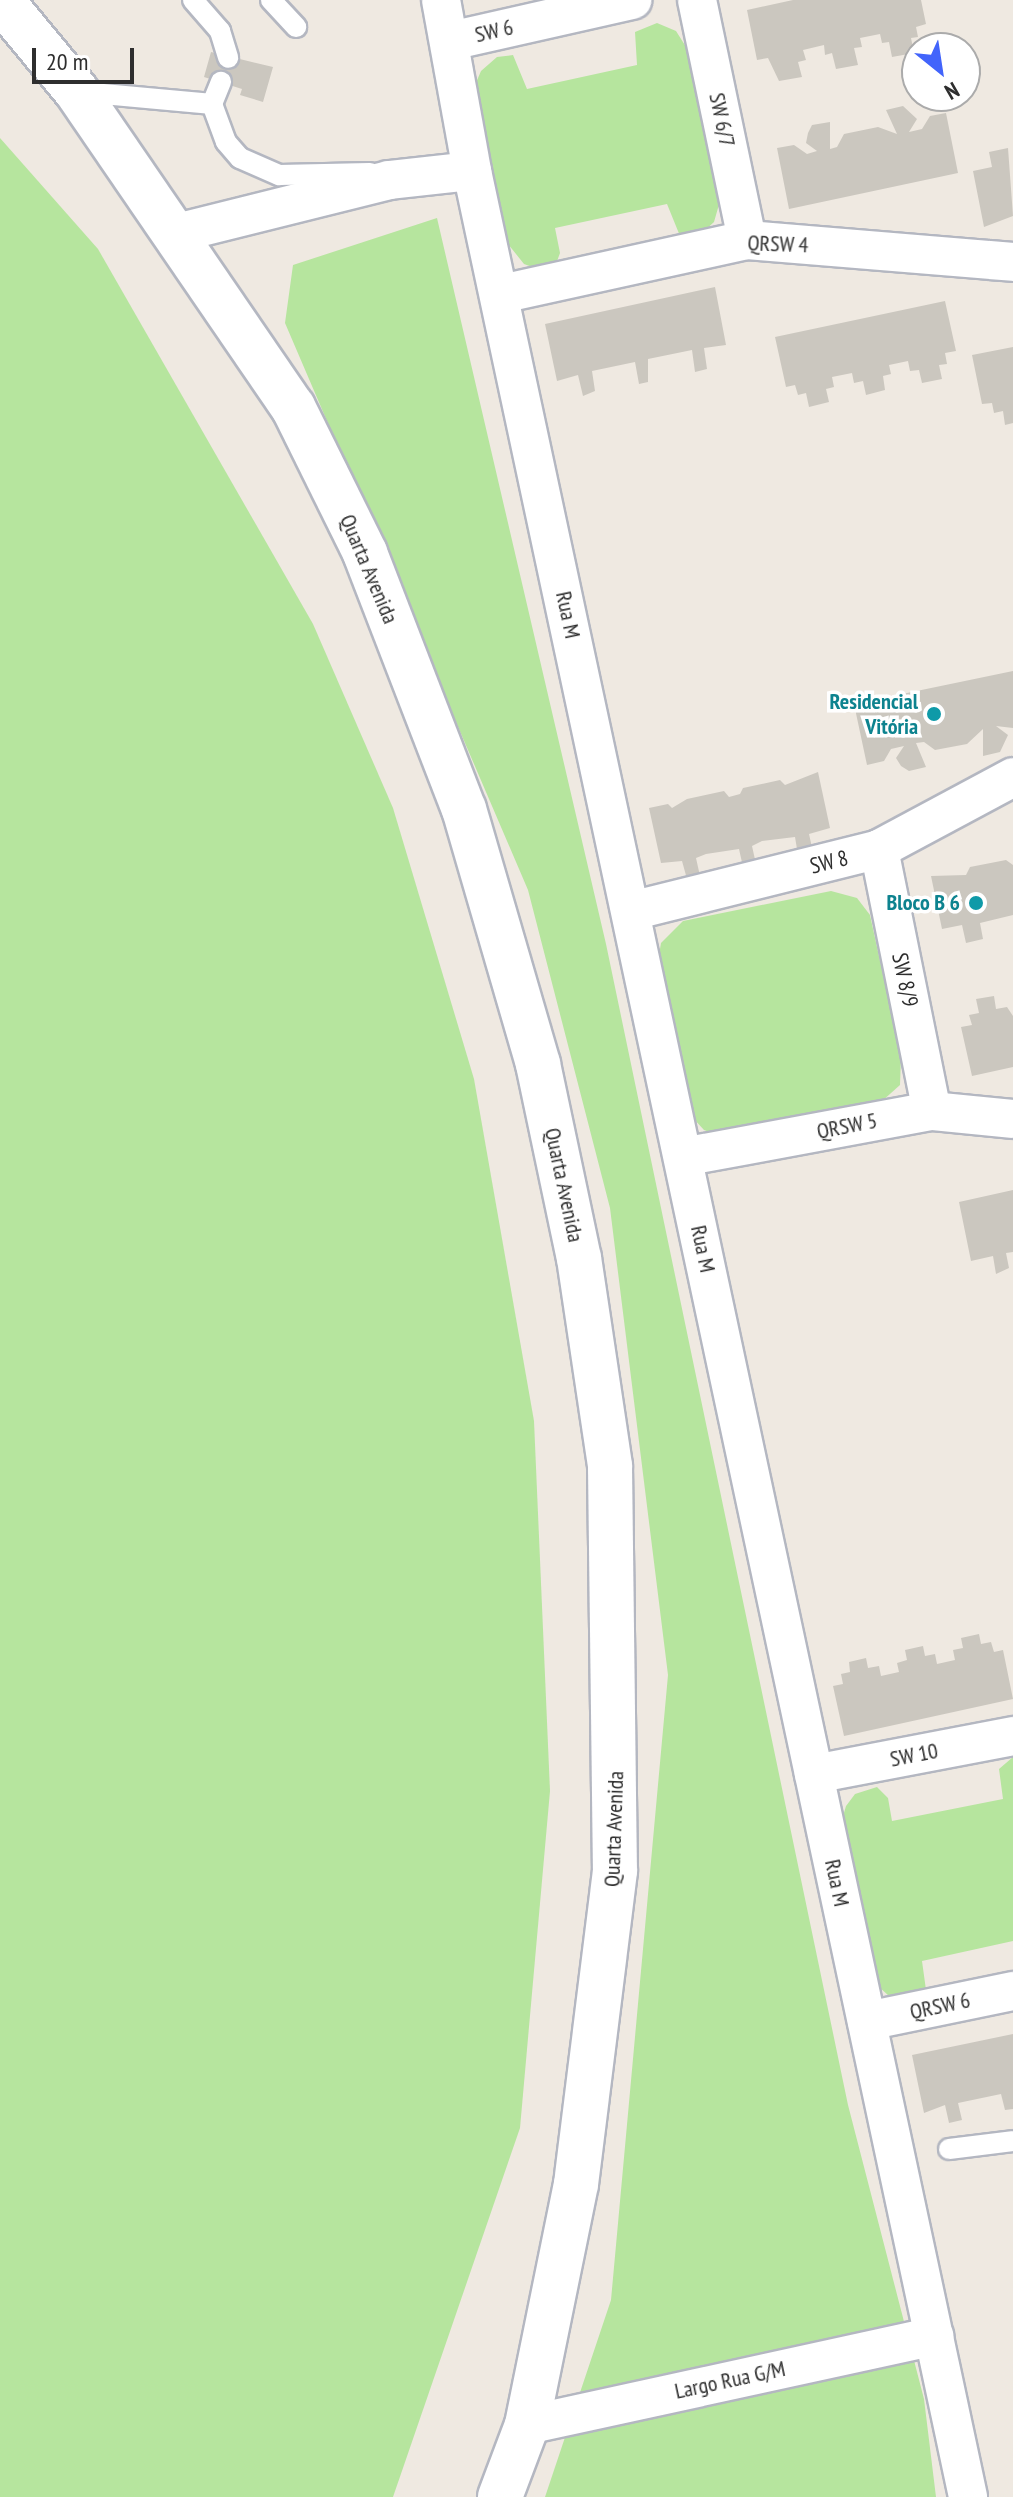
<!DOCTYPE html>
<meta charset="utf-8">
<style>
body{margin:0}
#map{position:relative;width:1013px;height:2497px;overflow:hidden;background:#efe9e1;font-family:"PT Sans Narrow",sans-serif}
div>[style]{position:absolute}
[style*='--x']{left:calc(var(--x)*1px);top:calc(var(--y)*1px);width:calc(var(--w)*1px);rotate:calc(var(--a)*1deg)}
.green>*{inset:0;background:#b6e59e}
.building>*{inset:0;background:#cbc7bf}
.roads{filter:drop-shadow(2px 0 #b4b7c1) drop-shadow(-2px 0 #b4b7c1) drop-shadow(0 2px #b4b7c1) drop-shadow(0 -2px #b4b7c1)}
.service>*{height:20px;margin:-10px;padding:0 10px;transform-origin:10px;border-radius:10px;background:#fff}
.minor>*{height:38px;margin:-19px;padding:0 19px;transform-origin:19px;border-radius:19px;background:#fff}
.secondary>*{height:44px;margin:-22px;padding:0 22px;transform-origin:22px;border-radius:22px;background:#fff}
.dots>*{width:22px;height:22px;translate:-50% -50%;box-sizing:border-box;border:4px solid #fff;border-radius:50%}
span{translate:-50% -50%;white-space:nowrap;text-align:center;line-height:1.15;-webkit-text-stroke:7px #fff;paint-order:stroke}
.street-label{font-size:22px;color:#2e2e2e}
.culture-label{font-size:22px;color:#0d838f;font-weight:700}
.right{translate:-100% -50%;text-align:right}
.north{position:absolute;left:901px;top:32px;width:80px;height:80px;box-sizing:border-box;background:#fff;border:2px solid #ababab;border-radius:50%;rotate:150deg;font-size:22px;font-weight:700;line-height:32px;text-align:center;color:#2e2e2e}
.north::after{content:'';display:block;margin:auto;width:28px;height:36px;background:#4264fb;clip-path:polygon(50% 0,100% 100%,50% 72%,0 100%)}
.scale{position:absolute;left:32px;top:48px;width:102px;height:36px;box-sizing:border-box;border:4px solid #2e2e2e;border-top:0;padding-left:10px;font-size:24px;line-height:28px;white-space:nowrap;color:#2e2e2e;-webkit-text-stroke:6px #fff;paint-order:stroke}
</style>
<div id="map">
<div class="green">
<div style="clip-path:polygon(657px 23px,676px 31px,688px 50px,720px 201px,714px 222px,703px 232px,680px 236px,667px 204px,555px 228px,560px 253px,556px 264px,535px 268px,524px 264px,508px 244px,484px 141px,475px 85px,481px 71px,497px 57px,513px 55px,527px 89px,637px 65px,635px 32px)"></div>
<div style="clip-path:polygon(0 138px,98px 249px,313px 624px,393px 808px,474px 1079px,534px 1421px,550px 1791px,520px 2128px,393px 2497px,0 2497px)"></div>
<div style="clip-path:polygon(437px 218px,606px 944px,848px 2105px,924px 2399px,936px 2497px,545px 2497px,611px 2300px,668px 1675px,610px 1208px,528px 890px,285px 323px,293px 265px)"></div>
<div style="clip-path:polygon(831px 891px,857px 898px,870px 915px,901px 1057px,900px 1085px,881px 1102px,715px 1134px,704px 1130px,693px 1118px,658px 961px,661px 943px,683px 921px)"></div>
<div style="clip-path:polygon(1013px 1757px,1013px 1941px,922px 1961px,926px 1990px,899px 2000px,889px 1996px,878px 1986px,841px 1823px,846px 1806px,855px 1794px,877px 1787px,888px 1798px,892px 1821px,1003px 1799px,999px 1769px)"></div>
</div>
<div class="building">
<div style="clip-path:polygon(793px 0,921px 0,926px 24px,916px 27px,918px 37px,911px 38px,914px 53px,892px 57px,889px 42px,882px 43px,880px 34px,860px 38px,862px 47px,854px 48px,858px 65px,836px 69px,832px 53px,825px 55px,824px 45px,803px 50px,806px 60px,798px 62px,802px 77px,779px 81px,768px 58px,757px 60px,747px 10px)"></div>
<div style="clip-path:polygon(211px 52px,273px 67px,263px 102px,240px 95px,242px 89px,204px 77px)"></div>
<div style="clip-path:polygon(903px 106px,917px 119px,909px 132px,922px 129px,930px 116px,946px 113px,958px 173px,789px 209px,777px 148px,794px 145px,807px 154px,817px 151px,806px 143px,808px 133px,812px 125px,830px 122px,830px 149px,837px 147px,844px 134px,878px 127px,897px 134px,886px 110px)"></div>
<div style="clip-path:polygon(1008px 148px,1013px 216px,984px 227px,973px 171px,992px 167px,989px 152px)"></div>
<div style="clip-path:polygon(715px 287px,726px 345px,704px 348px,707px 369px,695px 372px,692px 350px,648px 359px,648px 382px,639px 384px,635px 362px,592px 371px,595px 391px,583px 396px,578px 375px,557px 381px,545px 324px)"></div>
<div style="clip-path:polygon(945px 301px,956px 351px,945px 353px,947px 364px,939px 365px,942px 379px,922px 383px,919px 370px,910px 371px,908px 361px,889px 365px,891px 374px,883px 376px,885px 390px,866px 395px,863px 381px,854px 383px,852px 373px,832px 377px,834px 387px,826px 389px,829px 402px,809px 407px,806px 393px,798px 395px,795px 385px,786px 387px,775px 337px)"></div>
<div style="clip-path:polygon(1013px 347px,1013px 423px,1005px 425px,1003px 411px,994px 413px,992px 403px,982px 404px,972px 355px)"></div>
<div style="clip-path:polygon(1013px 671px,1013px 728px,996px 726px,1008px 735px,1000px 752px,983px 756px,983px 729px,967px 744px,935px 750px,924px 742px,916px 743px,926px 767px,909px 771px,901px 766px,896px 758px,904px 746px,891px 749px,884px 761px,867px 765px,854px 704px)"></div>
<div style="clip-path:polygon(818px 772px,830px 828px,809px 834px,813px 852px,798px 855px,795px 837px,762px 841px,752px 846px,756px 864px,743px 867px,739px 849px,706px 854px,696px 858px,700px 876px,687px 879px,682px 861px,661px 863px,649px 808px,668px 804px,672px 808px,687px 799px,724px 791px,729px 797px,740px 794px,743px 788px,780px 780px,785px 785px)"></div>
<div style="clip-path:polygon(1006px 860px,1013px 865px,1013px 915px,980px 923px,983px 939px,966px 943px,962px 925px,942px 929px,931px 876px,966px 875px,970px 867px)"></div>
<div style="clip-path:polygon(994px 996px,996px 1009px,1007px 1007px,1013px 1016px,1013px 1067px,972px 1076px,961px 1027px,972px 1025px,969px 1015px,979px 1013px,976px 999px)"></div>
<div style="clip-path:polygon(1013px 1190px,1013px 1252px,1006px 1253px,1009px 1268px,996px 1274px,993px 1256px,971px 1261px,959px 1202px)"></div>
<div style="clip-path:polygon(979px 1634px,981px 1644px,991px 1642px,994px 1652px,1003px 1650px,1013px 1699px,844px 1736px,833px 1686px,843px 1684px,841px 1674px,850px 1672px,849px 1662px,866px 1658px,868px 1668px,879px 1666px,881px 1676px,899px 1672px,897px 1663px,907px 1660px,905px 1650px,923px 1646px,925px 1656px,935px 1654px,937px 1664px,955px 1660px,953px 1650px,963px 1648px,961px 1638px)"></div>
<div style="clip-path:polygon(1013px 2034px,1013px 2109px,1005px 2110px,1001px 2094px,958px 2103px,962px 2120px,949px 2123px,945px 2105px,924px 2113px,912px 2055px)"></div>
</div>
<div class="roads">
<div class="service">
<div style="--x:193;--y:0;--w:41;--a:48.9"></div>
<div style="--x:220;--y:31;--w:28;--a:73"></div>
<div style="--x:271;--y:0;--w:37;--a:47"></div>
<div style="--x:81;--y:92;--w:132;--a:5.2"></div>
<div style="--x:212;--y:104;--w:40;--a:69.8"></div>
<div style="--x:226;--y:142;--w:21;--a:49"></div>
<div style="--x:240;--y:158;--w:43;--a:23.6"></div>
<div style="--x:279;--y:175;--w:91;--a:-1.3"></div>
<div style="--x:212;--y:104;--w:24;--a:-68"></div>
<div style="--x:949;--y:2149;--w:64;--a:-7.1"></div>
</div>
<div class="minor">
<div style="--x:441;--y:0;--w:174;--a:79.7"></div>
<div style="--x:472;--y:171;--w:2378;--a:77.96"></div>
<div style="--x:697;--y:0;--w:245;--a:78.2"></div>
<div style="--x:450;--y:41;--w:187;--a:-12.7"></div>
<div style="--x:177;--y:233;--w:219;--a:-14"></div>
<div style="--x:389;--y:180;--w:83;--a:-6.2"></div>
<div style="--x:501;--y:294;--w:252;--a:-12.4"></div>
<div style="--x:747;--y:240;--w:267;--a:4.7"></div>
<div style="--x:879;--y:849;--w:267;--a:78.6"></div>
<div style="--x:631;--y:911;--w:256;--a:-14"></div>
<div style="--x:879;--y:849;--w:152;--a:-28.2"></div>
<div style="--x:683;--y:1157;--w:253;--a:-10.5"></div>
<div style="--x:932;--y:1111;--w:81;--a:5.6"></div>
<div style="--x:814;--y:1774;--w:203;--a:-10.8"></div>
<div style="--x:867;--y:2021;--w:149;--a:-11.6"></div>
<div style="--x:527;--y:2425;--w:417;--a:-12.3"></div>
</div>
<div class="secondary">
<div style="--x:1;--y:0;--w:119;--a:50.4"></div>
<div style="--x:77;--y:92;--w:382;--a:55.6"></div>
<div style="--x:293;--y:407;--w:163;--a:63.7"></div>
<div style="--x:365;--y:553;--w:274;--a:68.9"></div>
<div style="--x:464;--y:809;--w:266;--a:73.8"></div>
<div style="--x:538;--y:1064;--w:198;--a:78.1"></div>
<div style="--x:579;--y:1258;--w:210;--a:81.5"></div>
<div style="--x:610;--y:1466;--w:405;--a:89.3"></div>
<div style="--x:615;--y:1871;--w:315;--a:97.1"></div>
<div style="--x:576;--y:2184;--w:246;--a:101.5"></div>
<div style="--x:527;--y:2425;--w:77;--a:110.6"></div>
</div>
</div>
<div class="dots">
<div style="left:934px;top:714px;background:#0f9aa8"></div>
<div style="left:976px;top:903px;background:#0f9aa8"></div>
</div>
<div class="street-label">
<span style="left:494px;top:31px;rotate:-13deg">SW 6</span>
<span style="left:722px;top:120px;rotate:78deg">SW 6/7</span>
<span style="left:778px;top:244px;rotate:2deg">QRSW 4</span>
<span style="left:369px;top:569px;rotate:67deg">Quarta Avenida</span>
<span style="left:568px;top:615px;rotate:78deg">Rua M</span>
<span style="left:829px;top:862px;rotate:-14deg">SW 8</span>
<span style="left:905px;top:980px;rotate:78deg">SW 8/9</span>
<span style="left:847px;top:1126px;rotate:-11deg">QRSW 5</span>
<span style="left:564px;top:1185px;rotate:78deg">Quarta Avenida</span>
<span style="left:703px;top:1249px;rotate:78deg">Rua M</span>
<span style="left:914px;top:1755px;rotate:-11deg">SW 10</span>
<span style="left:614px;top:1829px;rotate:-88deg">Quarta Avenida</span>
<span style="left:837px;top:1883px;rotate:78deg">Rua M</span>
<span style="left:940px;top:2006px;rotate:-12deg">QRSW 6</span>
<span style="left:730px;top:2380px;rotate:-12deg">Largo Rua G/M</span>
</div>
<div class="culture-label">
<span class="right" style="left:918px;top:714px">Residencial<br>Vitória</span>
<span class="right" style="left:960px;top:903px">Bloco B 6</span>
</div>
<div class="north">N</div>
<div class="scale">20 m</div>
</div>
